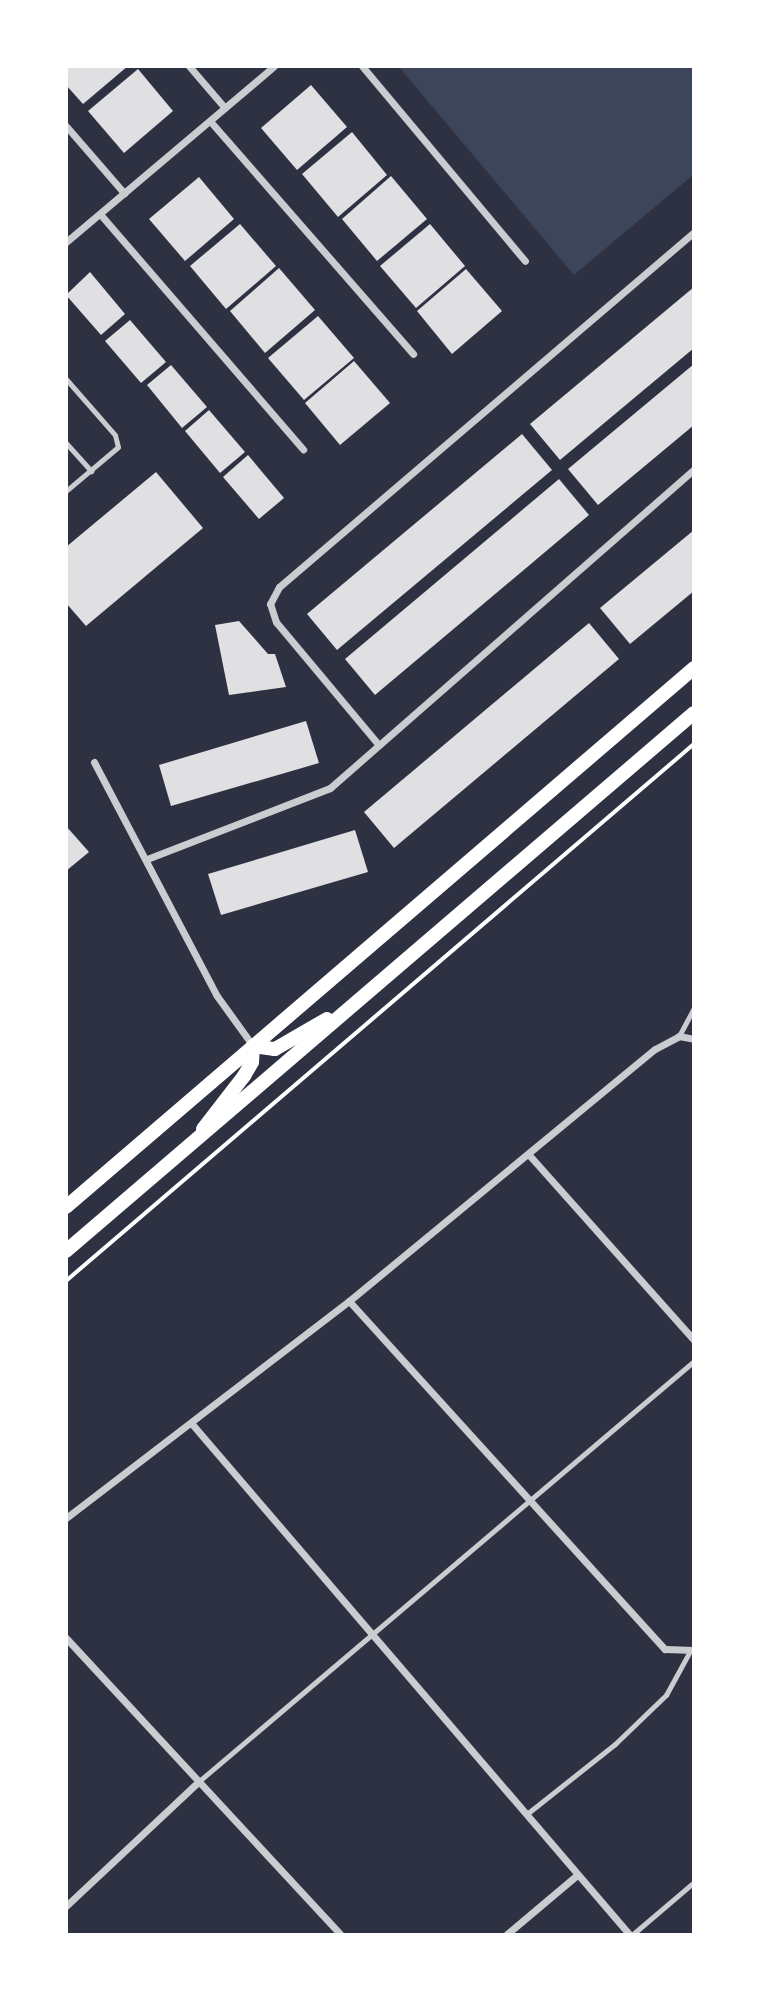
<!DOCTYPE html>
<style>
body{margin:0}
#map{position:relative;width:760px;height:2001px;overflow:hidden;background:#2d3142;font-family:Spectral,serif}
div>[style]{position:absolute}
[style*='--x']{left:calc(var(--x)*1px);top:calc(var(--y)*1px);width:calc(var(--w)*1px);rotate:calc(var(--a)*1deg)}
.green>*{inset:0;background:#3c4559}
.building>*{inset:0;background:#e0e0e3}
.path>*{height:3.5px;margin:-1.75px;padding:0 1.75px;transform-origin:1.75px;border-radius:1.75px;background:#fff}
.service>*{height:5px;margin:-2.5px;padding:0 2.5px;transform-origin:2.5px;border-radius:2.5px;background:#caccd0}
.minor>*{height:7px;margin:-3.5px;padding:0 3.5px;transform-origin:3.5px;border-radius:3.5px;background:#caccd0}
.secondary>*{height:14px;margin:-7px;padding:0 7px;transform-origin:7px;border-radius:7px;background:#fff}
span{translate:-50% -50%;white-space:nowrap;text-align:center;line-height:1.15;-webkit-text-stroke:7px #fff;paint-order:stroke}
.frame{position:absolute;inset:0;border:68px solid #fff;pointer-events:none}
</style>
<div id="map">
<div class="green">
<div style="clip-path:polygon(399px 67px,693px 67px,693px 175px,574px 275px)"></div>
</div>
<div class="building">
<div style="clip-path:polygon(66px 66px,128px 66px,83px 104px,66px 85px)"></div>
<div style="clip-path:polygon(138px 69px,173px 111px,124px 153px,88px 111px)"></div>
<div style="clip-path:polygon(311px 85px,347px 127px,297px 170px,261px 128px)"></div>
<div style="clip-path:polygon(352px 132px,387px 175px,338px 217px,302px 174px)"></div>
<div style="clip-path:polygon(391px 176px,427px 219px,377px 261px,342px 219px)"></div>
<div style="clip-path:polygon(199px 177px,234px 219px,185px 261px,149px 219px)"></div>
<div style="clip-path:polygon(240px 224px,276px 266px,226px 309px,190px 266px)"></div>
<div style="clip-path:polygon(430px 224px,465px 266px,416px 308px,380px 266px)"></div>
<div style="clip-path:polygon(279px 268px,315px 310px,265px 353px,230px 311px)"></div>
<div style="clip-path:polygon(466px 269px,502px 311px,452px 354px,417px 311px)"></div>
<div style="clip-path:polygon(90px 272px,125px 314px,101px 335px,66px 295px)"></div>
<div style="clip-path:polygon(694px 287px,694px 348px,560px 460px,530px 424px)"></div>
<div style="clip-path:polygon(318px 316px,354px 358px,304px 400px,268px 358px)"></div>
<div style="clip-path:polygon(130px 320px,166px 362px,141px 383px,105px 341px)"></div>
<div style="clip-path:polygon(354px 361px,390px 403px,340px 445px,305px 403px)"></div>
<div style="clip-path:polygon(694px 364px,694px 425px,598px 505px,568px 469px)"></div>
<div style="clip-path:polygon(171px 365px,207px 407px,182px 428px,147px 385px)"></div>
<div style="clip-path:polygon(209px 410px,245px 452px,220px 473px,185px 431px)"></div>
<div style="clip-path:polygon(522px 434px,552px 470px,337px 650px,307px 614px)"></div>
<div style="clip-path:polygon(248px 455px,284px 498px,259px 519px,223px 477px)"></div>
<div style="clip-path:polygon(156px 472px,203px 528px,86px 626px,66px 603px,66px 547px)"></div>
<div style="clip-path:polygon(559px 479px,589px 515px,375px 695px,345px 659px)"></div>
<div style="clip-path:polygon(694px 530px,694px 591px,630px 644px,600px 608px)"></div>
<div style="clip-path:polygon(239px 621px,268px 654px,275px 654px,286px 687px,229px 695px,215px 625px)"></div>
<div style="clip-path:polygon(589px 623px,619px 659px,394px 848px,364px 812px)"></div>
<div style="clip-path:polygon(306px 721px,319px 763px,171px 806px,159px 765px)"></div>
<div style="clip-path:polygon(66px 826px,89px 852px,66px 871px)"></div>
<div style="clip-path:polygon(355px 830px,368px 872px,221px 915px,208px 874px)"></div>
</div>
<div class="path">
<div style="--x:66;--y:1281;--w:826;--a:-40.53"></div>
</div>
<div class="service">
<div style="--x:66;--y:379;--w:74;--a:48.8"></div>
<div style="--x:115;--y:435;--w:12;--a:76"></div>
<div style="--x:118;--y:447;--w:68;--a:139.8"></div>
<div style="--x:66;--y:443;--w:38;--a:48"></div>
<div style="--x:679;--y:1036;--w:32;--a:-62"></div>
<div style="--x:198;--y:1782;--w:651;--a:-40.32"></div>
<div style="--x:528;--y:1813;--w:111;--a:-38.4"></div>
<div style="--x:615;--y:1744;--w:71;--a:-43.9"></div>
<div style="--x:666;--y:1695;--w:50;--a:-61.4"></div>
<div style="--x:633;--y:1934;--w:80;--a:-40.4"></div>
</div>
<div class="minor">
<div style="--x:189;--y:66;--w:55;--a:49.4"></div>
<div style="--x:362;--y:66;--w:254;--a:50.1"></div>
<div style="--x:210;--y:121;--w:309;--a:48.9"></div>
<div style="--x:66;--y:126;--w:89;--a:49.1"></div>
<div style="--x:100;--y:214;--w:311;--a:49.2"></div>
<div style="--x:66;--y:242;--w:272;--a:-40.2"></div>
<div style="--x:378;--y:744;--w:159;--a:-129.9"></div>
<div style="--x:276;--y:622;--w:19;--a:-108"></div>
<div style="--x:270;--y:604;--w:19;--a:-62"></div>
<div style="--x:279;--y:587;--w:546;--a:-40.54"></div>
<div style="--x:94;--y:762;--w:264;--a:62.3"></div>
<div style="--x:217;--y:996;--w:62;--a:54.2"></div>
<div style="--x:147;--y:859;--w:196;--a:-21.2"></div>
<div style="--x:330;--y:788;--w:484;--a:-41.2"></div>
<div style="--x:530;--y:1156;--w:246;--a:48.3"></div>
<div style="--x:349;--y:1301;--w:470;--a:47.8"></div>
<div style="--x:665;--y:1649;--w:29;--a:2"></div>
<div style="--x:192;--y:1424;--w:672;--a:49.41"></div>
<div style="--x:66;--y:1518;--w:357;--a:-37.5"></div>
<div style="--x:349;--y:1301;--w:396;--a:-39.5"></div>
<div style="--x:655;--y:1049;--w:27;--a:-28"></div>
<div style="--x:679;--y:1036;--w:15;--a:11"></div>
<div style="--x:66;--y:1638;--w:403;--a:47.2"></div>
<div style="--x:66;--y:1906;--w:181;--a:-43.2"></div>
<div style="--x:507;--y:1934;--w:92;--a:-40.1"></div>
</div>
<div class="secondary">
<div style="--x:253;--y:1046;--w:22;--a:8"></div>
<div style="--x:275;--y:1049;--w:60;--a:-30"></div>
<div style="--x:203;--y:1129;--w:67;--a:-52.3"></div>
<div style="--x:244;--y:1076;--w:16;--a:-60"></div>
<div style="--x:252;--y:1062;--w:16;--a:-86"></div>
<div style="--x:66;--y:1207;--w:828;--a:-40.64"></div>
<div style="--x:66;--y:1251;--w:827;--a:-40.59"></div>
</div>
<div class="frame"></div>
</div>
